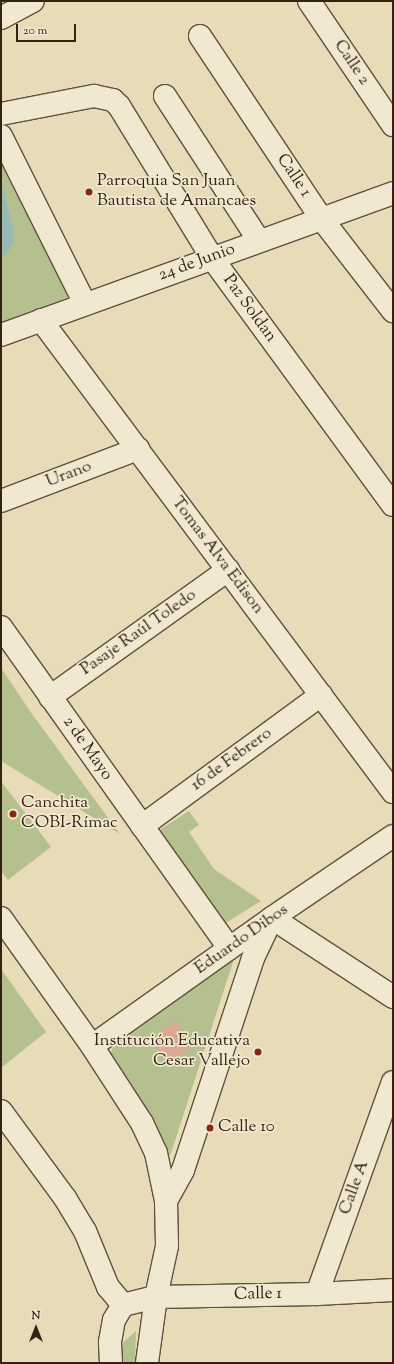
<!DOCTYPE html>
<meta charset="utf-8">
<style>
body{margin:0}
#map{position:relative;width:394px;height:1364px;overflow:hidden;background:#e8dbb8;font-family:"Sorts Mill Goudy",serif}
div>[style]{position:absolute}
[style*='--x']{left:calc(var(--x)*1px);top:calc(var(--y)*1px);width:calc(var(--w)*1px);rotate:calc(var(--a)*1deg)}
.green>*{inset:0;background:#b5c08f}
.water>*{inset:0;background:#98bab4}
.building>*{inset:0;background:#daa893}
.roads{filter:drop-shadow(1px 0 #61513c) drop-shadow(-1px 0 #61513c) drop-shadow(0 1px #61513c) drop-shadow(0 -1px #61513c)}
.street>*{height:22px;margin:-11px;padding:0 11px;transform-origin:11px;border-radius:11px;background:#f0e8d1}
.secondary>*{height:22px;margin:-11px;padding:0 11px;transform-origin:11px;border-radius:11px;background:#f0e8d1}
.dots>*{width:11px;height:11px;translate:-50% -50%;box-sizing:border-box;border:2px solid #f0e8d1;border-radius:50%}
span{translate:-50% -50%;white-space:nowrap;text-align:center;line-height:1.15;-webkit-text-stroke:3.5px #f0e8d1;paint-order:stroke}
.street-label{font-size:17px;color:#342312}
.poi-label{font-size:17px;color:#342312}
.left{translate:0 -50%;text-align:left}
.right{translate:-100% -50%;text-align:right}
.frame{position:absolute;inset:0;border:2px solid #342312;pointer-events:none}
.north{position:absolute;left:16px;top:1308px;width:40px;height:40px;-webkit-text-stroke:3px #f0e8d1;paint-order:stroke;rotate:0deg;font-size:11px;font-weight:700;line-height:16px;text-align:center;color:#342312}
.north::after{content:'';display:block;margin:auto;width:14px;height:18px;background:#342312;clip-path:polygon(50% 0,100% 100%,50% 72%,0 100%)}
.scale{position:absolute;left:16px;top:24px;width:60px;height:18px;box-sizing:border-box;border:2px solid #342312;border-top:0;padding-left:5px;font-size:12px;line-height:14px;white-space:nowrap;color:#342312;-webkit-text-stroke:3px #f0e8d1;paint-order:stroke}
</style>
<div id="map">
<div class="green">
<div style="clip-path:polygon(1px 153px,72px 296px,1px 323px)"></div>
<div style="clip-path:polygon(1px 668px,32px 714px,120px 834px,1px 761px)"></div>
<div style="clip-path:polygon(1px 781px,51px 847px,8px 880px,1px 871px)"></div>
<div style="clip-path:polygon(189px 811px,199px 825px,189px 832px,214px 869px,261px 901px,224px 924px,158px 831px)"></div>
<div style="clip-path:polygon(235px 956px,170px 1156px,109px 1061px,113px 1046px)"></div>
<div style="clip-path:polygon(1px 969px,46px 1032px,1px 1068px)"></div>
<div style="clip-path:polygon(136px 1331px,135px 1363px,117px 1363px,117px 1348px)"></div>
</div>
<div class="water">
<div style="clip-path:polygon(1px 181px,14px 231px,14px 240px,10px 249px,1px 259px)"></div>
</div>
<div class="building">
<div style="clip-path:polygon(175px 1021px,194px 1045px,168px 1064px,150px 1040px)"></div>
</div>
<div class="roads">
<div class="street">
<div style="--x:309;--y:1;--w:150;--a:55.9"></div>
<div style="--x:1;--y:18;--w:36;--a:-28"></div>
<div style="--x:200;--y:36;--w:219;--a:56.4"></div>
<div style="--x:321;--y:218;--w:118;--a:52.3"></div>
<div style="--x:165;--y:96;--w:173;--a:57"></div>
<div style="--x:1;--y:114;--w:95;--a:-11"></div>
<div style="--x:94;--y:96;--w:19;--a:12"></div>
<div style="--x:113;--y:100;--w:8;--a:45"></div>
<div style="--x:119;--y:106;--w:178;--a:58.5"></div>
<div style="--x:212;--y:258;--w:306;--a:53.8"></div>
<div style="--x:1;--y:136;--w:188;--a:63.4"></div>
<div style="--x:41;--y:320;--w:589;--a:53.29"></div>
<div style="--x:1;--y:501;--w:147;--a:-20.8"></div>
<div style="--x:1;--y:627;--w:394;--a:54.6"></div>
<div style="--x:50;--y:697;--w:219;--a:-35.5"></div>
<div style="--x:142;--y:826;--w:222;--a:-36.2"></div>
<div style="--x:92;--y:1046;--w:221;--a:-35.4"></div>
<div style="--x:272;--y:918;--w:145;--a:33.1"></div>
<div style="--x:1;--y:1111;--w:108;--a:53.7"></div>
<div style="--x:65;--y:1198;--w:39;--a:59"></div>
<div style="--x:85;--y:1231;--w:61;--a:67.7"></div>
<div style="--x:108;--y:1287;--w:23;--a:50"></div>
<div style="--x:317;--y:1294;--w:225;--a:-70.3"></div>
<div style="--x:156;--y:1297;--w:161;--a:-1.1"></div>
<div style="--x:317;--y:1294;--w:76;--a:-3"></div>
</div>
<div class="secondary">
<div style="--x:1;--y:335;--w:417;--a:-19.9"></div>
<div style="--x:1;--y:918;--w:157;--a:54.6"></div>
<div style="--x:92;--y:1046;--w:92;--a:57"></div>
<div style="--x:142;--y:1123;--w:33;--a:65"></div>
<div style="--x:156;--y:1153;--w:49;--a:78.2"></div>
<div style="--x:166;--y:1201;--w:45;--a:88.7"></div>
<div style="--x:167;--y:1246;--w:52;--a:102.2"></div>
<div style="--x:156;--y:1297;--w:67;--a:97.8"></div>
<div style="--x:166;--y:1201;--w:35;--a:-61"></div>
<div style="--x:183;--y:1170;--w:223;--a:-71.7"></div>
<div style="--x:253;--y:958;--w:44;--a:-64.6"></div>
<div style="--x:272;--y:918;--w:146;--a:-34.1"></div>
<div style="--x:111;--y:1363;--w:21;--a:-93"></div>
<div style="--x:110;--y:1342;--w:22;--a:-80"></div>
<div style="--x:114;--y:1320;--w:17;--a:-59"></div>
<div style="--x:123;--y:1305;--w:34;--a:-14"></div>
</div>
</div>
<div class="dots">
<div style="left:89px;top:192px;background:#8f2418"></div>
<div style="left:13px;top:814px;background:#8f2418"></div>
<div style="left:258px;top:1052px;background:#8f2418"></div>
<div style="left:210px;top:1128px;background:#8f2418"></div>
</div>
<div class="street-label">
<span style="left:351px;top:63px;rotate:56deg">Calle 2</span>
<span style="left:293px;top:176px;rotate:56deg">Calle 1</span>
<span style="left:197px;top:263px;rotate:-20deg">24 de Junio</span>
<span style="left:249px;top:309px;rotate:54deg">Paz Soldan</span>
<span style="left:69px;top:475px;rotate:-21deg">Urano</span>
<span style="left:217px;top:556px;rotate:53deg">Tomas Alva Edison</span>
<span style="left:139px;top:633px;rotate:-35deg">Pasaje Raúl Toledo</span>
<span style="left:87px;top:749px;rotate:55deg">2 de Mayo</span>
<span style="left:232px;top:760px;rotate:-36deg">16 de Febrero</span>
<span style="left:242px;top:940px;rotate:-35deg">Eduardo Dibos</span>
<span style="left:355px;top:1188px;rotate:-70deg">Calle A</span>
<span style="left:258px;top:1295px;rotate:-1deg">Calle 1</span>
</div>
<div class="poi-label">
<span class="left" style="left:97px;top:192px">Parroquia San Juan<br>Bautista de Amancaes</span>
<span class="left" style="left:21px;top:814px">Canchita<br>COBI-Rímac</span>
<span class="right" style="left:250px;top:1052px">Institución Educativa<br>Cesar Vallejo</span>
<span class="left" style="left:218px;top:1128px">Calle 10</span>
</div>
<div class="frame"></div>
<div class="north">N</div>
<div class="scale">20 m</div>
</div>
